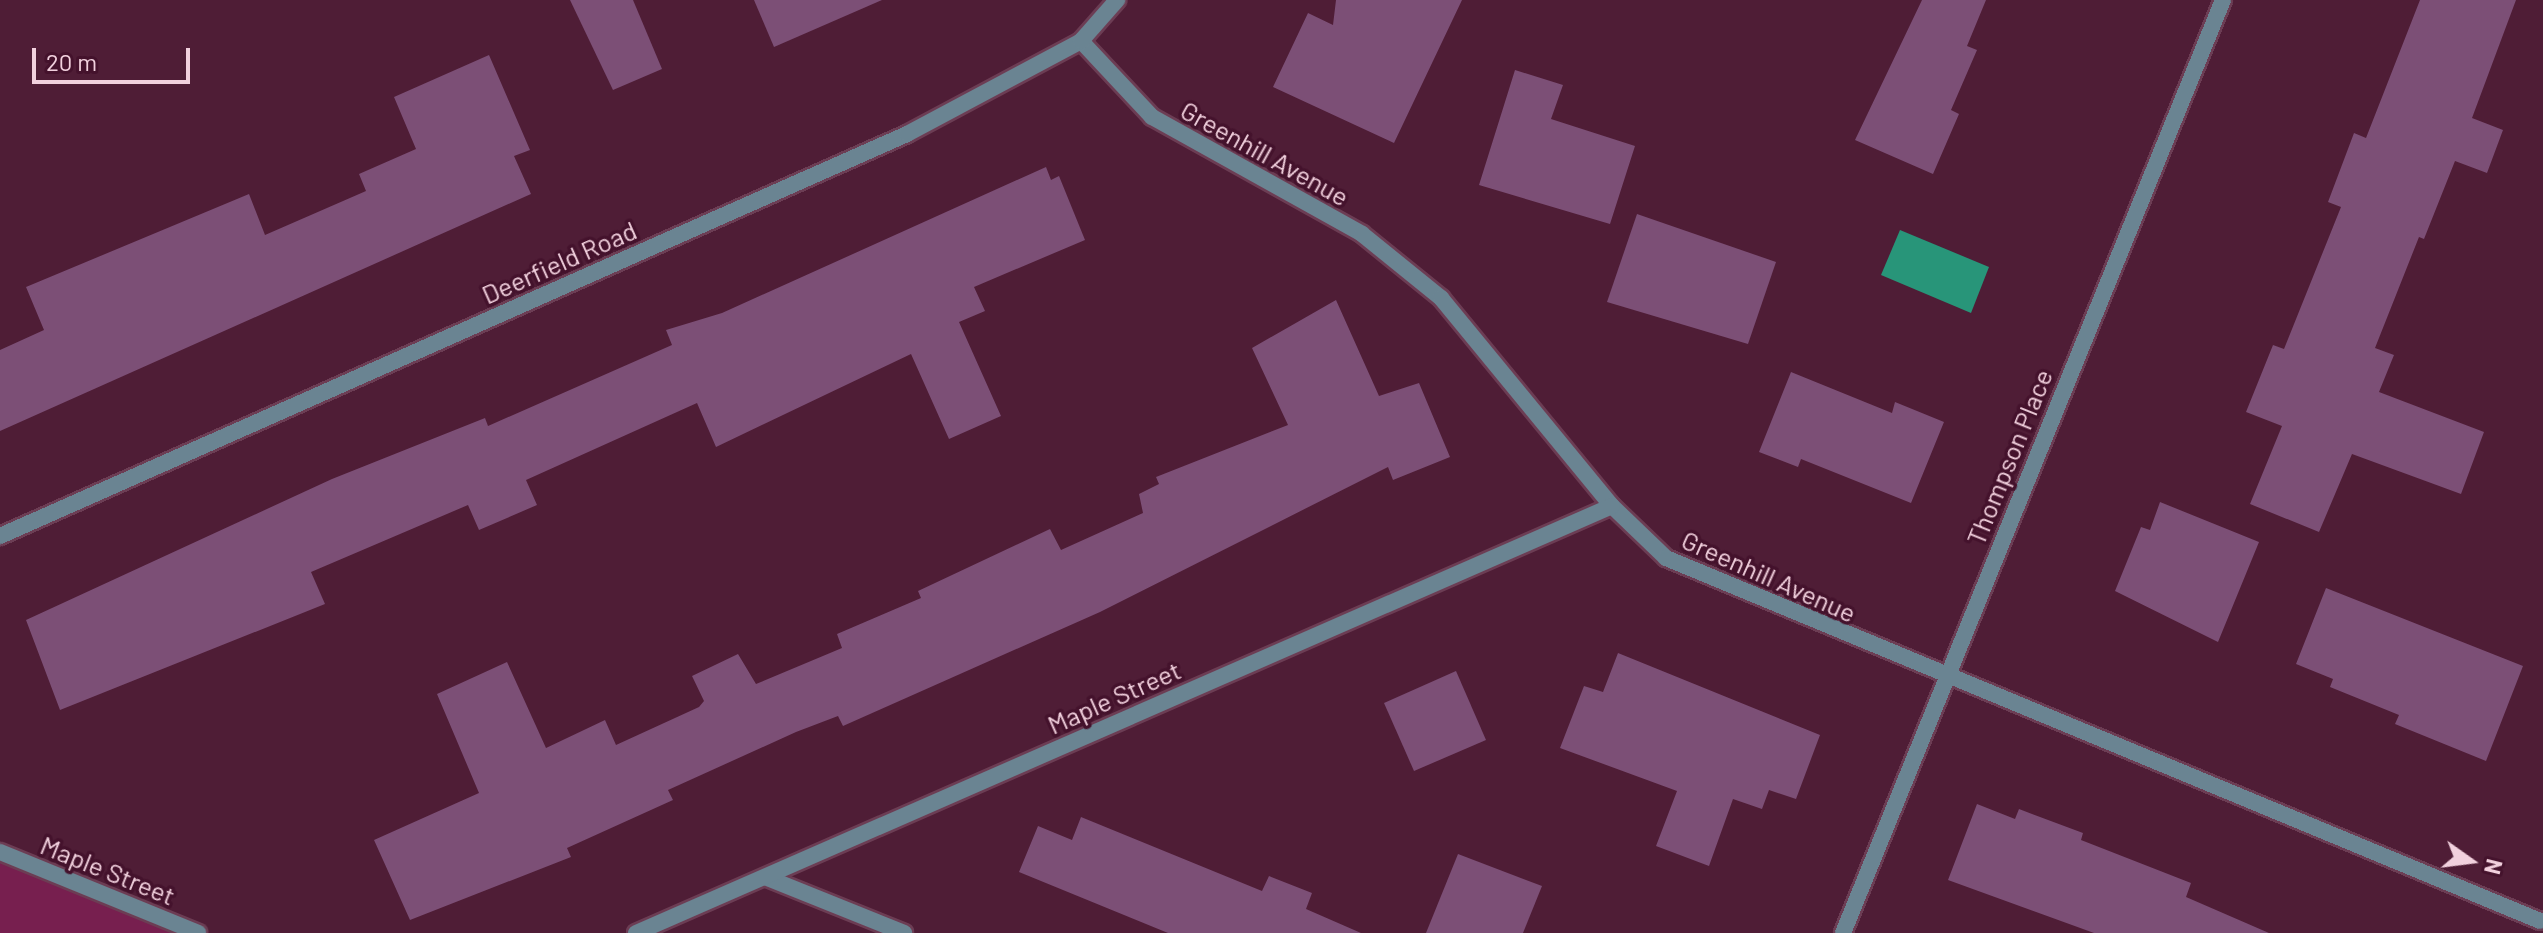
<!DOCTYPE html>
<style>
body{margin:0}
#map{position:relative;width:2543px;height:933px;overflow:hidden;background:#4f1d36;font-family:Barlow,sans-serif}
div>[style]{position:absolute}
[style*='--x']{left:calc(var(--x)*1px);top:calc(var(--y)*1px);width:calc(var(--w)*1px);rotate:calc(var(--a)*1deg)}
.green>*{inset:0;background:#771f4f}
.water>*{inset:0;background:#289579}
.building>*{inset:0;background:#7c4f76}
.roads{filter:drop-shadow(2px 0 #6c3d54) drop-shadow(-2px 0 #6c3d54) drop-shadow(0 2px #6c3d54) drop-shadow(0 -2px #6c3d54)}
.minor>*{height:16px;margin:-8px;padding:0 8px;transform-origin:8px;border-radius:8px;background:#6a8492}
span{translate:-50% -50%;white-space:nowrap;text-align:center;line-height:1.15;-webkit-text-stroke:7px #44122c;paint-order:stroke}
.street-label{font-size:26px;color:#f2d1de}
.north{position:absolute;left:2431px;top:821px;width:80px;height:80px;-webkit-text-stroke:6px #44122c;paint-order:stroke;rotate:104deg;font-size:22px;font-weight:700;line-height:32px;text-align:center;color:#f2d1de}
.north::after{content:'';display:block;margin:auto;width:28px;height:36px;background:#f2d1de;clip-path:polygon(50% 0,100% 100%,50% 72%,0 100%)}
.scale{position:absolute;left:32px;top:48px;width:158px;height:36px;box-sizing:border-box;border:4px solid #f2d1de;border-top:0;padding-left:10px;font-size:24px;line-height:28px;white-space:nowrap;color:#f2d1de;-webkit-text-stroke:6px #44122c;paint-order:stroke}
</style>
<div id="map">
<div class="green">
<div style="clip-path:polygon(0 852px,198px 933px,0 933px)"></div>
</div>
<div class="water">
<div style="clip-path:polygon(1900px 230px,1989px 267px,1971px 313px,1881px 275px)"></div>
</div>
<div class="building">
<div style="clip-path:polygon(570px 0,633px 0,662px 69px,613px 90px)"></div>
<div style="clip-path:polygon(754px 0,882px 0,774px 47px)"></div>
<div style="clip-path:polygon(1336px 0,1462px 0,1394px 143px,1273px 87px,1308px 13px,1333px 25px)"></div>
<div style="clip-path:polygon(1922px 0,1986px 0,1967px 46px,1977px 50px,1951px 110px,1959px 114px,1933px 174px,1855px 140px)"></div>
<div style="clip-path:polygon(2420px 0,2516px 0,2472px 118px,2503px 130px,2487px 173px,2455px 161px,2424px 239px,2419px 237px,2375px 348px,2394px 355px,2379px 392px,2484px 432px,2461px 494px,2352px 454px,2319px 532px,2250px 504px,2282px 426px,2246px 412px,2273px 345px,2284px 349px,2341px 207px,2328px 202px,2354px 133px,2366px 138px)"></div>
<div style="clip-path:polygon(489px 55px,530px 150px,514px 156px,531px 194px,0 431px,0 350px,44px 330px,26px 287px,249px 194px,265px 235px,366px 191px,359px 174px,416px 149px,394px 97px)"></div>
<div style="clip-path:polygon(1515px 70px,1563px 85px,1551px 119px,1635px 146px,1610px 224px,1479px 185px)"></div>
<div style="clip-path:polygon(1046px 167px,1051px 180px,1059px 176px,1085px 240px,974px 287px,985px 311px,959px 322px,1001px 416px,949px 439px,911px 354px,716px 447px,697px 403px,526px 480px,537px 505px,479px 530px,468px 505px,311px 572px,325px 604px,60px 710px,26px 620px,332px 479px,485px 418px,488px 426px,672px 345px,666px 330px,722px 313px)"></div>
<div style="clip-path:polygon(1637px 214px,1776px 262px,1748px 344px,1607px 302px)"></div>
<div style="clip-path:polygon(1336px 300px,1379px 396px,1419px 383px,1450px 457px,1393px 480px,1388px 467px,1100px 612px,843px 726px,838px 716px,796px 732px,668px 790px,673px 800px,567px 848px,571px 857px,410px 920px,374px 840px,479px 793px,437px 694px,507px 662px,546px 748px,605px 720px,616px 745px,699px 707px,704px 701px,692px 676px,738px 654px,756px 684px,842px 648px,837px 634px,921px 598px,918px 591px,1050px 529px,1061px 550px,1143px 513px,1139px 494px,1159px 484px,1156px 477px,1288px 425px,1252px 348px)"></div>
<div style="clip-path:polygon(1791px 372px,1892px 413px,1895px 402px,1944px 422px,1911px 503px,1801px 459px,1798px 467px,1759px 452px)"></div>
<div style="clip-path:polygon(2160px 502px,2259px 542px,2218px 642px,2115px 591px,2141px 527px,2150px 530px)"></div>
<div style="clip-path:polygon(2326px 588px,2523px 666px,2486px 761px,2395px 724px,2399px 715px,2330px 687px,2333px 679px,2296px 664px)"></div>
<div style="clip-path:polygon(1618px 653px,1820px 735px,1796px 799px,1769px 790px,1762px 809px,1733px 799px,1709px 866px,1656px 846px,1677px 791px,1560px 748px,1584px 686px,1603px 692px)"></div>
<div style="clip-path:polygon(1456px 671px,1486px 740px,1414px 771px,1384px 703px)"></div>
<div style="clip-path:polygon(1977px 804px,2015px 819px,2019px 809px,2083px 833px,2081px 840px,2191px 883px,2186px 897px,2269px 933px,2094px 933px,1948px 880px)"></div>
<div style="clip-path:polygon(1081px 817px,1262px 891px,1269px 876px,1312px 893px,1306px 909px,1361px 933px,1168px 933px,1019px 872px,1038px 826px,1072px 840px)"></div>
<div style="clip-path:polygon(1458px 854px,1542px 886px,1523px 933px,1426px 933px)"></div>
</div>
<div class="roads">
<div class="minor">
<div style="--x:1081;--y:41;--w:104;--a:46.9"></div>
<div style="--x:1152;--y:117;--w:240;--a:29.1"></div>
<div style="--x:1362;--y:234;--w:102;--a:39"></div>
<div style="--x:1441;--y:298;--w:269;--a:50.6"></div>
<div style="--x:1612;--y:506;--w:75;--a:43.9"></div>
<div style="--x:1666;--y:558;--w:946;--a:22.55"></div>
<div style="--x:0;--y:536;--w:992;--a:-23.9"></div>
<div style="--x:907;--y:134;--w:197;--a:-28.1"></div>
<div style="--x:1081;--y:41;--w:55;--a:-48.7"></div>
<div style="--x:0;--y:852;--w:214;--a:22.2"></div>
<div style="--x:765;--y:877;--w:150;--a:21.9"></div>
<div style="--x:636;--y:933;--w:1065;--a:-23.63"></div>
<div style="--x:1843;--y:933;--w:1007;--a:-67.84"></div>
</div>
</div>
<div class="street-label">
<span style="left:1265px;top:153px;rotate:29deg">Greenhill Avenue</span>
<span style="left:559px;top:262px;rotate:-24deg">Deerfield Road</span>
<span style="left:2009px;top:457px;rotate:-68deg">Thompson Place</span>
<span style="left:1769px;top:576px;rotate:24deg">Greenhill Avenue</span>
<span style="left:1114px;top:697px;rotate:-24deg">Maple Street</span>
<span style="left:108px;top:870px;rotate:22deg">Maple Street</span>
</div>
<div class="north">N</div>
<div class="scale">20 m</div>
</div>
